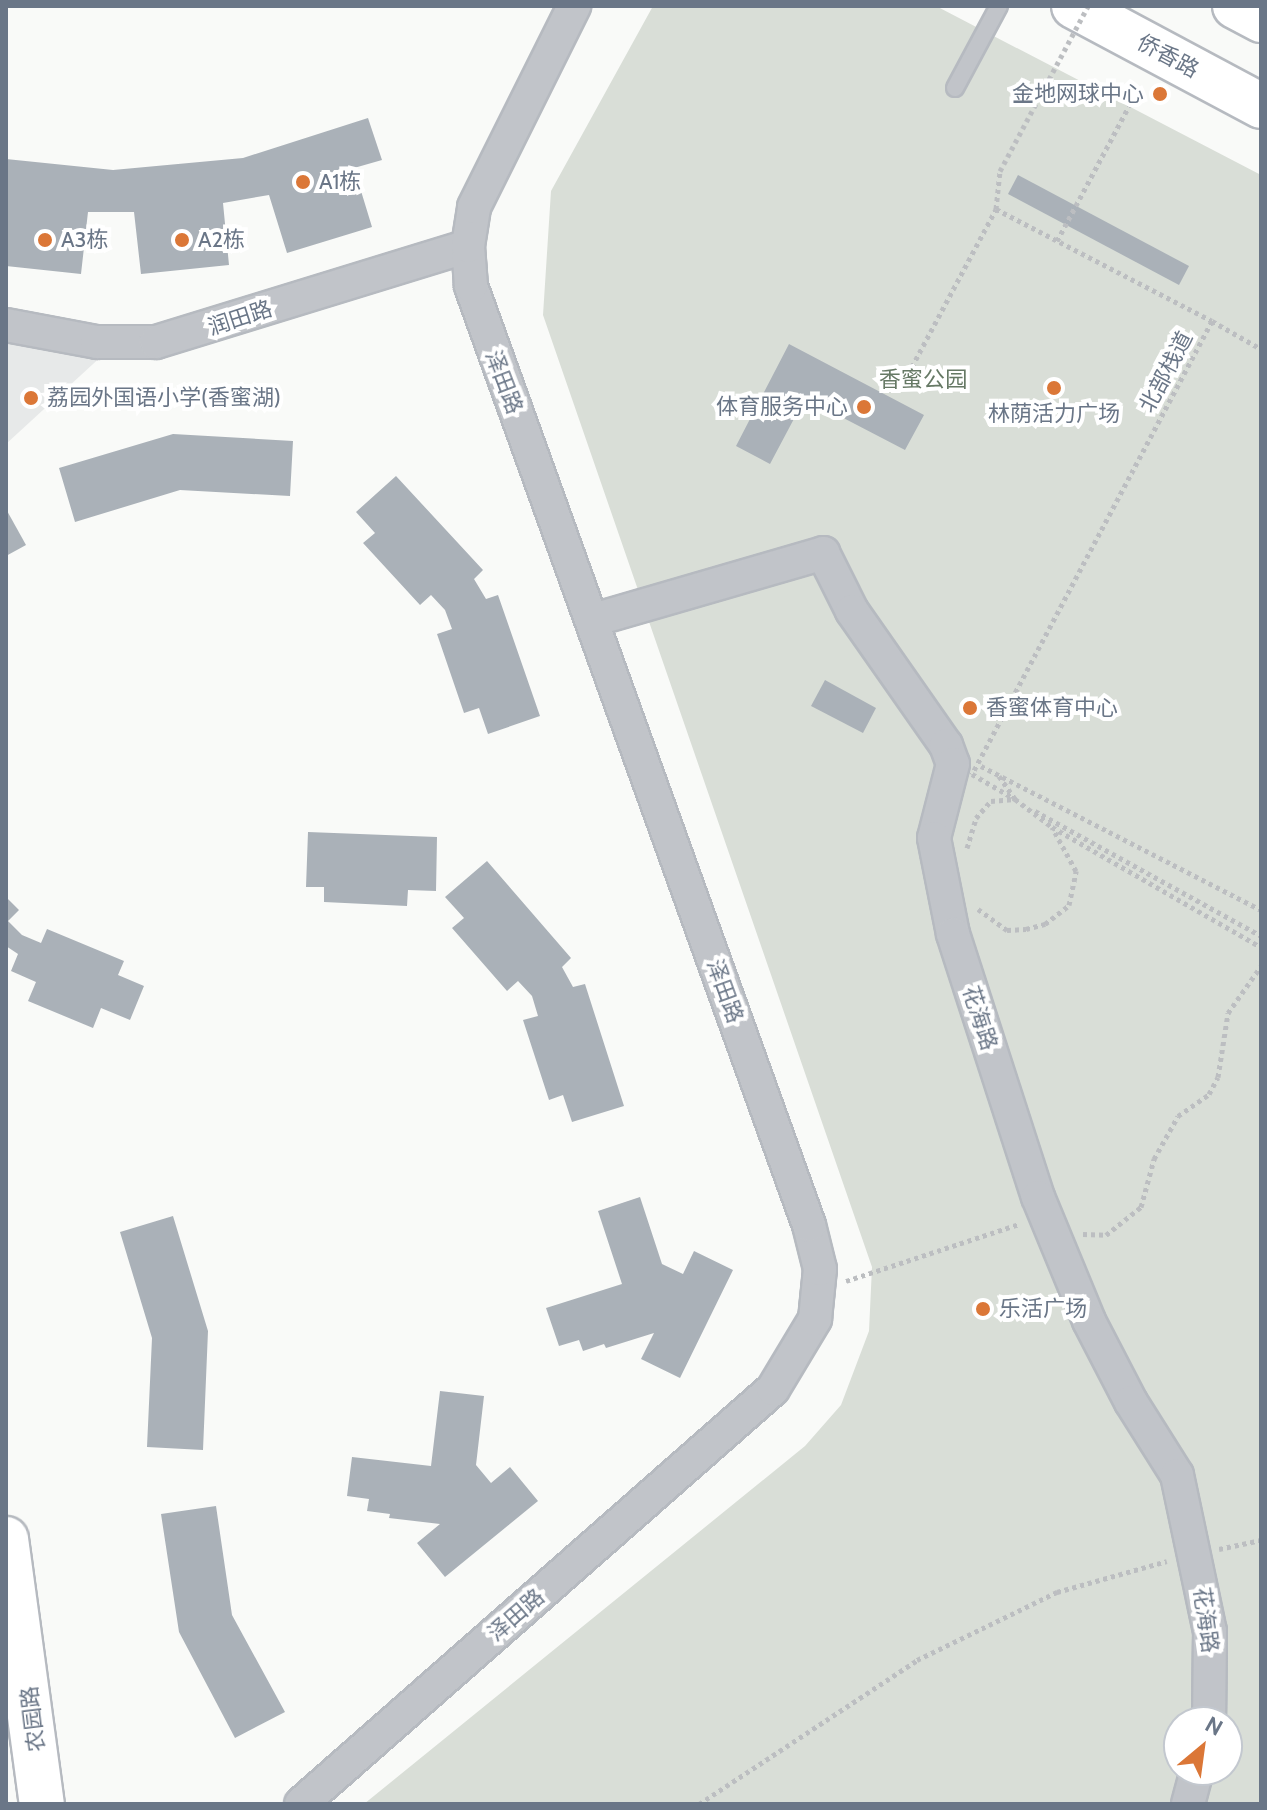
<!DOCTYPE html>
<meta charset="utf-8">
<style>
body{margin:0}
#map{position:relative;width:1267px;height:1810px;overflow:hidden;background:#f9faf8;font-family:Cabin,"Noto Sans SC",sans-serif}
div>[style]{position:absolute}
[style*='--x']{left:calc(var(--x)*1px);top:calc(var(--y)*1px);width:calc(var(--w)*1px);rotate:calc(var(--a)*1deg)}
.built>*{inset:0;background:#e7e9e9}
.green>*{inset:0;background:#d9ded7}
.building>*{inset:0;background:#aab1b8}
.path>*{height:5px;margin-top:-2.5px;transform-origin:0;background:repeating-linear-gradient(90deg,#bcbec1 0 4px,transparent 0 8px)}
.roads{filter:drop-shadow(2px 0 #b6bac0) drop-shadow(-2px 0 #b6bac0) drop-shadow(0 2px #b6bac0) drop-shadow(0 -2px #b6bac0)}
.lane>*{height:16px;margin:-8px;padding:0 8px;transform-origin:8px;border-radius:8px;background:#c1c4c9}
.street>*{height:32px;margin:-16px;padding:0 16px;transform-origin:16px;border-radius:16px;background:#c1c4c9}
.secondary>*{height:44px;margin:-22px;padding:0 22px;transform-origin:22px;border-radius:22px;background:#fff}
.primary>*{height:44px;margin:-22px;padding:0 22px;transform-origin:22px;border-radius:22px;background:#fff}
.path-bridge>*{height:5px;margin-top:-2.5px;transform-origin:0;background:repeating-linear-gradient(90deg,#bcbec1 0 4px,transparent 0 8px)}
.dots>*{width:22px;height:22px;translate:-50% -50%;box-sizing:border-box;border:4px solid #fff;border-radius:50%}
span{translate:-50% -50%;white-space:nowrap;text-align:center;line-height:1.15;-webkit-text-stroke:8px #fff;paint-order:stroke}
.street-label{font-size:22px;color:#6a7687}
.poi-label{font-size:22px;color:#6a7687}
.right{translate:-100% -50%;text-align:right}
.left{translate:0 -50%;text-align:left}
.park-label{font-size:22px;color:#667965}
.frame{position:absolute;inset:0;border:8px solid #6a7687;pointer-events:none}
.north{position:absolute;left:1163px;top:1706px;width:80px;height:80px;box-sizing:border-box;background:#fff;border:2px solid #c3c8cf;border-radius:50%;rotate:29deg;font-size:22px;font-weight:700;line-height:32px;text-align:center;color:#6a7687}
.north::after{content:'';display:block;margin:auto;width:28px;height:36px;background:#db7737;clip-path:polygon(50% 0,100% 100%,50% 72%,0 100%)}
</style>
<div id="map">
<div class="built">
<div style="clip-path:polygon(6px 335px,105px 353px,6px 444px)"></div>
</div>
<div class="green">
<div style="clip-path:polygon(evenodd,653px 6px,936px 6px,1261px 175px,1261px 1804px,364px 1804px,805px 1446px,841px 1405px,869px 1331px,872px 1267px,543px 315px,551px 191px,653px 6px,1179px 1722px,1227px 1722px,1227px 1770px,1179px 1770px,1179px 1722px)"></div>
</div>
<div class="building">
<div style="clip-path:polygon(368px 118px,382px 160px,354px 168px,372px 227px,287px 253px,269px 195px,223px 203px,229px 265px,141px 274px,134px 212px,88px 212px,81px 274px,6px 266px,6px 159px,113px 170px,243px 158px)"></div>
<div style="clip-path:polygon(1018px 175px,1189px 266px,1179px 285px,1008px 194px)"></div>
<div style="clip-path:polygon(789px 344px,924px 415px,905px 450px,805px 398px,770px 464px,736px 446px)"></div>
<div style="clip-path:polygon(173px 434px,293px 441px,290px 496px,180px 490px,75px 522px,59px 468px)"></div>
<div style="clip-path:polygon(396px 476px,483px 570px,474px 579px,486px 599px,498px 595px,540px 716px,488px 734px,479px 708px,464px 713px,437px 634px,452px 629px,445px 610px,431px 595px,420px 605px,363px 543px,375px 533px,356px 512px)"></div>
<div style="clip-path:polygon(6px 509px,26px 545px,6px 556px)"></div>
<div style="clip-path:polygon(825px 680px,876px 708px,863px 733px,811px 706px)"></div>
<div style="clip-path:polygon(308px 832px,437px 837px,436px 891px,408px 890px,407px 906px,324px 902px,324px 887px,306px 887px)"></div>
<div style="clip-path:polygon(487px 861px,571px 958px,562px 967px,573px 987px,585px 984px,624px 1106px,572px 1122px,563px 1095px,549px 1100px,523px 1020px,538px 1016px,532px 996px,518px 981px,507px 991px,452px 928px,464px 918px,445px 897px)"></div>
<div style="clip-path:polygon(6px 897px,19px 910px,8px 921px,22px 935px,41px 943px,47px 929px,124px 961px,118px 975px,144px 986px,130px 1020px,101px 1008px,93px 1028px,28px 1001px,36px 982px,11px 971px,18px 954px,6px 946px)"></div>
<div style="clip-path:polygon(640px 1197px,662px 1264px,683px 1274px,694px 1251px,733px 1270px,680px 1378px,641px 1359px,654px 1333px,606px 1348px,604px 1344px,583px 1351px,579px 1340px,559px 1346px,546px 1308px,622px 1284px,598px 1211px)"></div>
<div style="clip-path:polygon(173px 1216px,208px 1331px,203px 1450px,147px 1447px,152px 1338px,120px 1232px)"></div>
<div style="clip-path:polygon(440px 1391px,484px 1396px,476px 1465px,491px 1483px,510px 1467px,538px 1501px,445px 1577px,417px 1543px,440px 1524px,389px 1518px,390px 1514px,367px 1511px,369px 1499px,347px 1496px,352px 1457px,431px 1466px)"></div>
<div style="clip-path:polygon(216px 1506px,232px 1615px,285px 1712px,235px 1738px,179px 1632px,161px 1514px)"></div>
</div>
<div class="path">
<div style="--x:1057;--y:241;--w:153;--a:-61.9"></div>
<div style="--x:1212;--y:321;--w:56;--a:29.7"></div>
<div style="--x:981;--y:766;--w:315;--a:27.2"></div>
<div style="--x:999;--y:776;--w:29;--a:55"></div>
<div style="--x:1035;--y:811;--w:258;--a:28.9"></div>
<div style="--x:967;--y:848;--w:31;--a:-73"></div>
<div style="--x:976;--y:818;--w:23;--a:-49"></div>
<div style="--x:991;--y:801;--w:24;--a:-5"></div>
<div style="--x:1015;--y:799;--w:46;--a:37.1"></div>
<div style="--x:1052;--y:827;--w:241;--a:29.9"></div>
<div style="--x:978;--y:909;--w:36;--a:36"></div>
<div style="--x:1007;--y:930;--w:19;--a:-3"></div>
<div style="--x:1026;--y:929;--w:20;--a:-15"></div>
<div style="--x:1045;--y:924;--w:31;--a:-38"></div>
<div style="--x:1069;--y:905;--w:35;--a:-78"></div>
<div style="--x:1076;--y:871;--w:50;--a:-118.6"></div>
<div style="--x:1083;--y:1234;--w:23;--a:2"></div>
<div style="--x:1106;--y:1235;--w:45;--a:-38.7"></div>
<div style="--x:1141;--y:1207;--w:50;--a:-74.8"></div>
<div style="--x:1154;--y:1159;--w:49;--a:-60.8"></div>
<div style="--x:1178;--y:1116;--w:38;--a:-35"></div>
<div style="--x:1209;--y:1094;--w:19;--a:-62"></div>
<div style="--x:1218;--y:1077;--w:65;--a:-81.1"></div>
<div style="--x:1228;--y:1013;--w:57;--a:-54.9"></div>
<div style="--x:846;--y:1281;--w:182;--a:-18.2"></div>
<div style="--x:1219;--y:1549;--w:43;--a:-12.1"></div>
<div style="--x:699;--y:1804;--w:261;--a:-33.4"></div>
<div style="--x:917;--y:1660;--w:156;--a:-25.9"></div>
<div style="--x:1057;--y:1592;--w:114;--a:-15.7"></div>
</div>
<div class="roads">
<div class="lane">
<div style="--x:955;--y:88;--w:93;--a:-61.8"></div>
</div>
<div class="street">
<div style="--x:6;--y:325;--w:93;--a:10.6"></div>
<div style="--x:97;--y:342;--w:59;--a:0"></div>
<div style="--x:156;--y:342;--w:326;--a:-17.1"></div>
<div style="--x:593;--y:620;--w:240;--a:-16.2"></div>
<div style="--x:823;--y:553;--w:65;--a:63.4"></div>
<div style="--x:852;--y:611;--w:164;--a:55"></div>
<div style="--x:946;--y:745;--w:20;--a:70"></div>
<div style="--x:953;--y:764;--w:76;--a:104.4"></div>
<div style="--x:934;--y:838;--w:98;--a:78.8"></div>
<div style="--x:953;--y:934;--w:276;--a:72.1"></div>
<div style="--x:1038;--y:1197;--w:134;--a:67.6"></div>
<div style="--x:1089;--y:1321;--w:91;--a:62.6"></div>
<div style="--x:1131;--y:1402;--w:86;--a:57.8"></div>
<div style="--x:1177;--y:1475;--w:159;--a:78.1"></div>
<div style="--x:1210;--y:1631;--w:91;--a:90.6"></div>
<div style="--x:301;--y:1804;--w:628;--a:-41.32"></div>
<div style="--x:773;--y:1389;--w:82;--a:-59"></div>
<div style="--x:815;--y:1319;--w:50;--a:-84.3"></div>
<div style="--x:820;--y:1269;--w:45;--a:-104"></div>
<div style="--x:809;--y:1225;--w:998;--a:-109.8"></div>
<div style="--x:471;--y:286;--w:40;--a:-94.3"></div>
<div style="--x:468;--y:246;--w:39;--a:-81"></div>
<div style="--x:474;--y:207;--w:225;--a:-63.5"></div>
<div style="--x:1188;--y:1804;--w:35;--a:-75"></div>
</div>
<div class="secondary">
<div style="--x:6;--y:1539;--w:267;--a:82.3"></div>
</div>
<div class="primary">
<div style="--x:1074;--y:6;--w:212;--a:28.1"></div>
<div style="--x:1235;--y:6;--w:30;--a:28"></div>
</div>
</div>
<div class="path-bridge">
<div style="--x:996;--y:209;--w:38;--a:-84"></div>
<div style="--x:1000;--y:171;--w:187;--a:-61.9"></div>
<div style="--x:908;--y:374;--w:187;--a:-61.9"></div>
<div style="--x:996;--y:209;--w:243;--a:27.4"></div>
<div style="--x:1212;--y:321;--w:513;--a:117.91"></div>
<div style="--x:972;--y:774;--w:50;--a:30.2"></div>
</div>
<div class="dots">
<div style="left:1160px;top:94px;background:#db7737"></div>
<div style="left:303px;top:182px;background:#db7737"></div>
<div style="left:45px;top:240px;background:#db7737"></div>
<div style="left:182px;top:240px;background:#db7737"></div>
<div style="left:1054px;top:388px;background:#db7737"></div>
<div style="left:31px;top:398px;background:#db7737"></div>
<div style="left:864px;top:407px;background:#db7737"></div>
<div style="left:970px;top:708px;background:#db7737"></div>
<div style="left:983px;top:1309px;background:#db7737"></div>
</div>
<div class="street-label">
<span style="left:1168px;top:56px;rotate:28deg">侨香路</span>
<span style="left:240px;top:318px;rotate:-18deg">润田路</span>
<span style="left:1166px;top:372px;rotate:-62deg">北部栈道</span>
<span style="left:504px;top:382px;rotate:69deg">泽田路</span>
<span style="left:725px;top:991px;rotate:70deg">泽田路</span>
<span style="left:980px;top:1018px;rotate:72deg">花海路</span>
<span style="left:516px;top:1615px;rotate:-41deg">泽田路</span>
<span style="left:1206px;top:1620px;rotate:82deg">花海路</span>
<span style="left:33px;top:1719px;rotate:-97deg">农园路</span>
</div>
<div class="poi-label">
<span class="right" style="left:1144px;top:94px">金地网球中心</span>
<span class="left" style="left:319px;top:182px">A1栋</span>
<span class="left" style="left:61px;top:240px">A3栋</span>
<span class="left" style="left:198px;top:240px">A2栋</span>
<span class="left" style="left:47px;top:398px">荔园外国语小学(香蜜湖)</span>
<span class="right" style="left:848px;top:407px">体育服务中心</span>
<span style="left:1054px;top:414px">林荫活力广场</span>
<span class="left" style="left:986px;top:708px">香蜜体育中心</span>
<span class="left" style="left:999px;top:1309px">乐活广场</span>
</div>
<div class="park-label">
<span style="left:923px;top:380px">香蜜公园</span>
</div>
<div class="frame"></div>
<div class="north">N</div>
</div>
